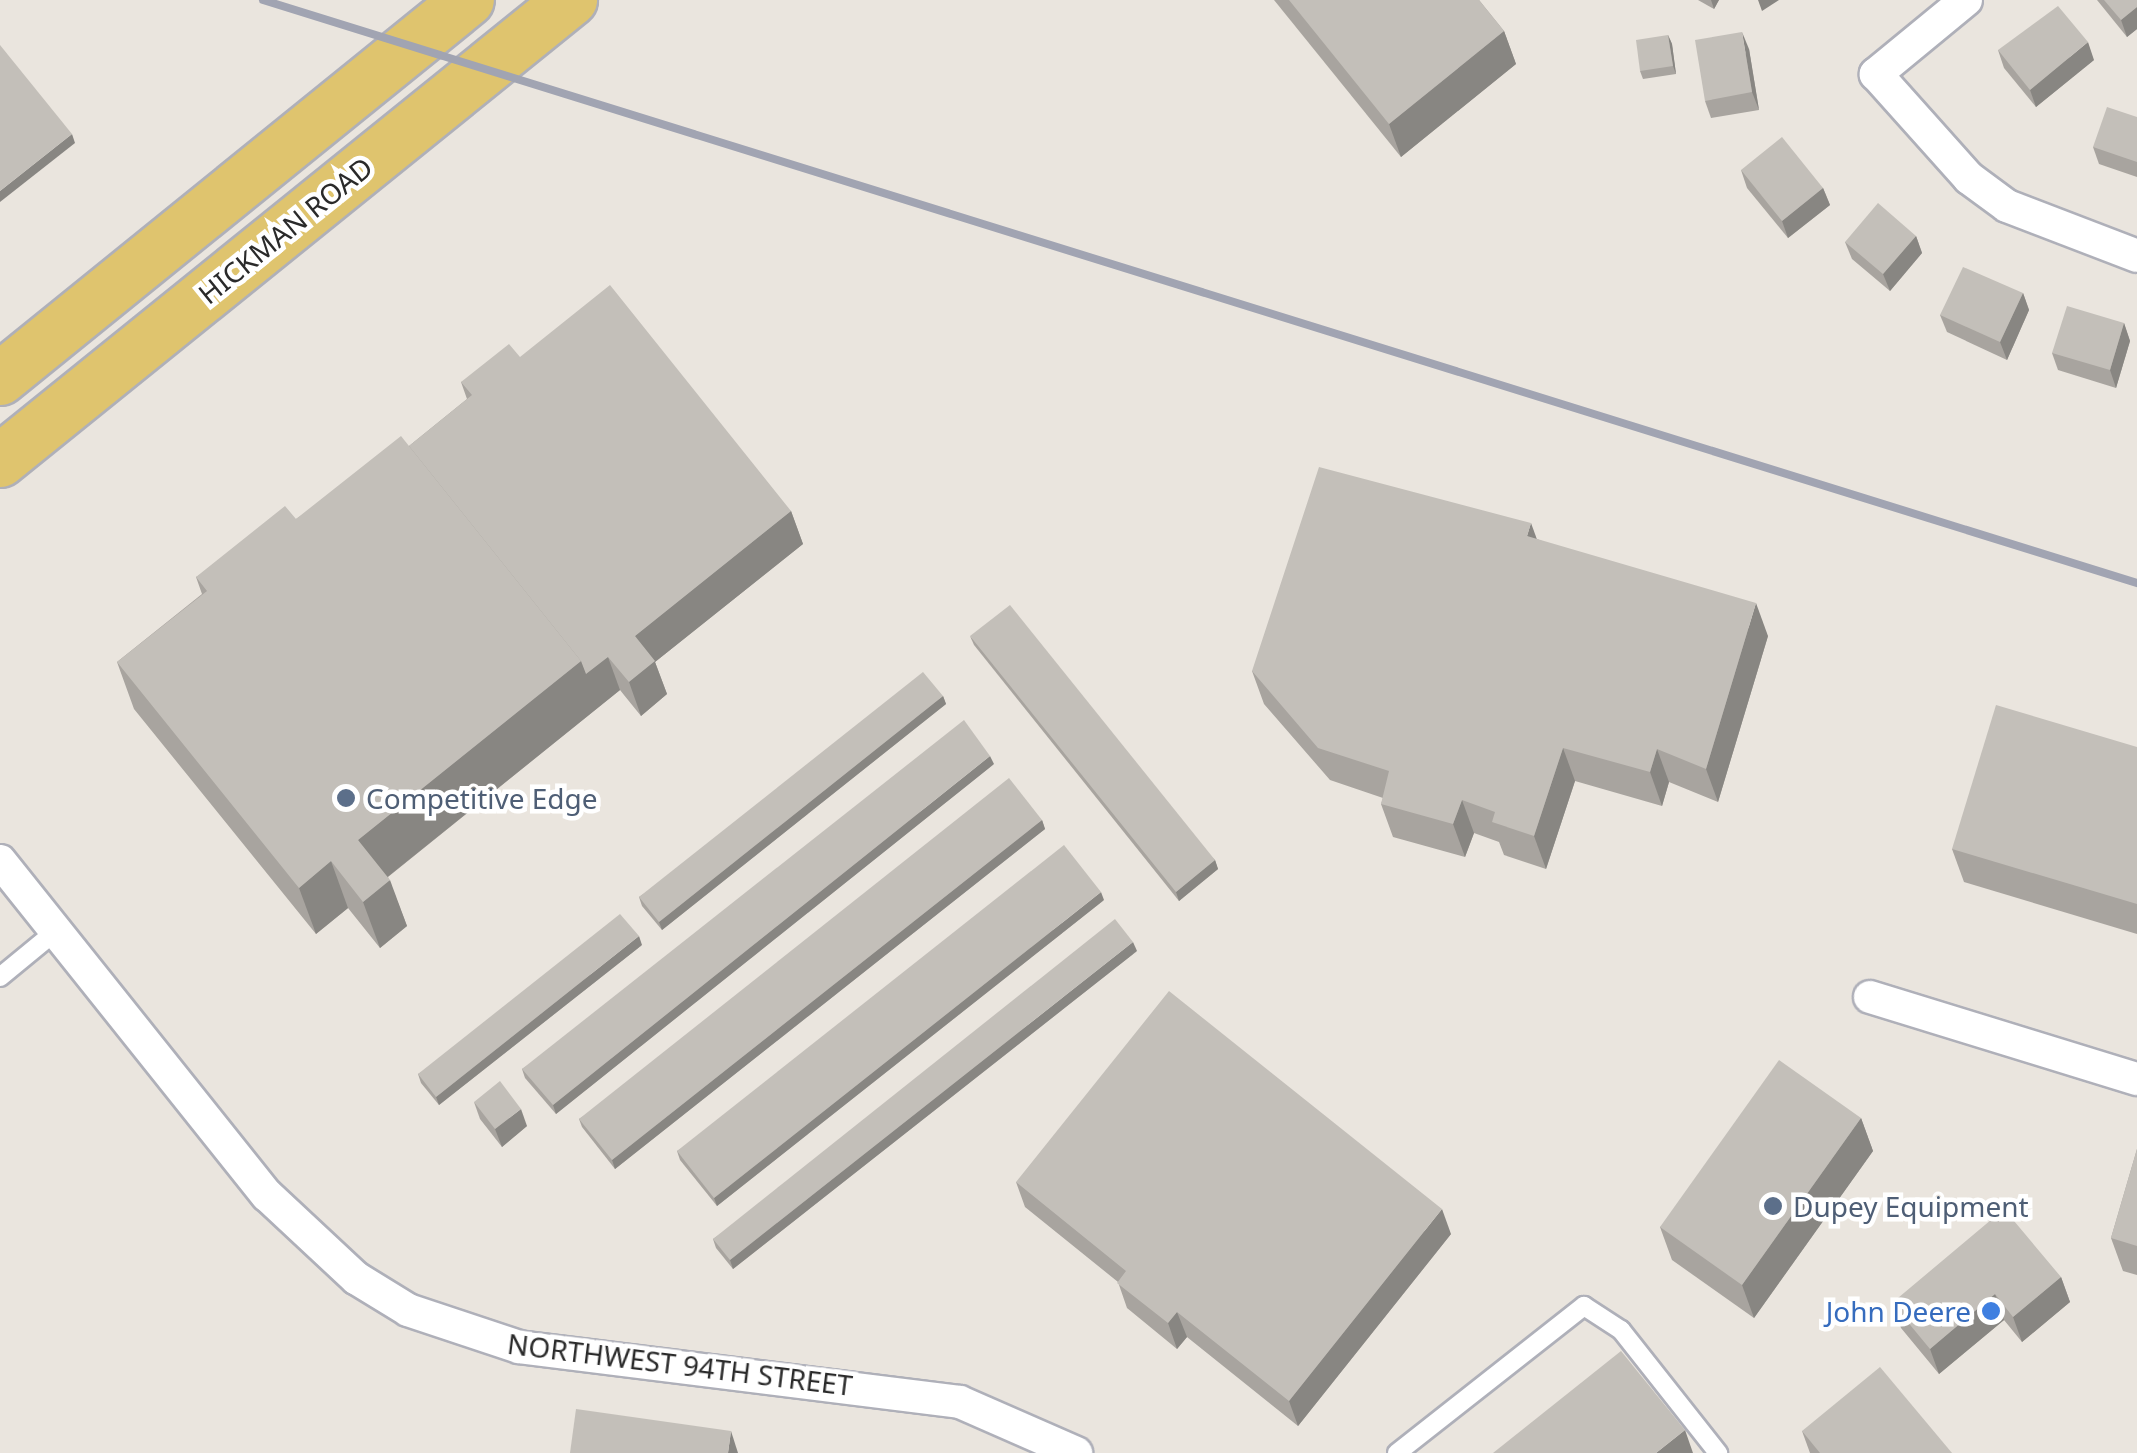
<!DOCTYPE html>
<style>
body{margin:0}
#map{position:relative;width:2137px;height:1453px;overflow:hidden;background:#eae5de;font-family:"Noto Sans",sans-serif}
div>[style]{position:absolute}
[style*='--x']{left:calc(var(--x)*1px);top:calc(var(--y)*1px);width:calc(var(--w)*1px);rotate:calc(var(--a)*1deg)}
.roads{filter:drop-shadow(2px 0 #afb0b9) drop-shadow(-2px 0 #afb0b9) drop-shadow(0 2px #afb0b9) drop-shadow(0 -2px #afb0b9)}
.lane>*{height:18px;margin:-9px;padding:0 9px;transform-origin:9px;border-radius:9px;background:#fff}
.street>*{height:32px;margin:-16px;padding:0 16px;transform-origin:16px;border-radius:16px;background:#fff}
.primary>*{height:52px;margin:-26px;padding:0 26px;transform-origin:26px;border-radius:26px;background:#dfc46e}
.rail>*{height:8px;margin:-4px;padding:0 4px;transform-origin:4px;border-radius:4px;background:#a1a4b2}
.wall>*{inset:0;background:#a8a49f}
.shaded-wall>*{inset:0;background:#888682}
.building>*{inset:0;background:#c3bfb9}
.dots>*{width:28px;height:28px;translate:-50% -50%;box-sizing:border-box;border:5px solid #fff;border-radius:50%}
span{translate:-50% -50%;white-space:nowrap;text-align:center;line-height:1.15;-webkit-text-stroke:9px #fff;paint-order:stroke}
.street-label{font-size:28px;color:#2a2a2a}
.service-label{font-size:28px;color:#4e5e75}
.left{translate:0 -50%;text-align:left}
.shop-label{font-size:28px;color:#366cbe}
.right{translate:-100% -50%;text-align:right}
</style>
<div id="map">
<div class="roads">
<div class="lane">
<div style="--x:0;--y:977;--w:72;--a:-39.4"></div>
<div style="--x:1397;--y:1453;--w:238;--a:-38.2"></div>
<div style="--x:1584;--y:1306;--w:44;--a:33"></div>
<div style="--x:1621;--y:1330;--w:157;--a:51.7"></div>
</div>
<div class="street">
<div style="--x:1966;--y:0;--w:117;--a:140.6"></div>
<div style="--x:1876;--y:74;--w:140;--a:48.2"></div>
<div style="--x:1969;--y:178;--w:47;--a:36.4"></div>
<div style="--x:2007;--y:206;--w:139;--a:21"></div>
<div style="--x:0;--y:861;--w:428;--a:51.4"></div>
<div style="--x:267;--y:1195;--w:122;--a:43"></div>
<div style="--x:356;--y:1278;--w:61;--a:31.6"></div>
<div style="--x:408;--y:1310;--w:117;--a:18.4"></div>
<div style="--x:519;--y:1347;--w:444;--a:7.1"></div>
<div style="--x:960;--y:1402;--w:127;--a:23.7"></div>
<div style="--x:1870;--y:997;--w:279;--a:17.1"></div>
</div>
<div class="primary">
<div style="--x:0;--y:379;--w:602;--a:-39"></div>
<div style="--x:0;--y:461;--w:734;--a:-38.92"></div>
</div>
</div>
<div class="rail">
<div style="--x:263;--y:0;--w:1963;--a:17.28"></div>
</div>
<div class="wall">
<div style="clip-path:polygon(1274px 0,1479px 0,1504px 31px,1516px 64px,1401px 157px)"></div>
<div style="clip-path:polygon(1698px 0,1719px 0,1714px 9px)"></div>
<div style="clip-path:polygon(2097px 0,2137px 0,2137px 29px,2127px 37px)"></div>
<div style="clip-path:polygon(1668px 35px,1672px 44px,1676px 74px,1643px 79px,1640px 71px)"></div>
<div style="clip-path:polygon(1749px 49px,1759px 110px,1711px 118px,1705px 101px)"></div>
<div style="clip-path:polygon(1998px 50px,2094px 60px,2036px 107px,2004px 68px)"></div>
<div style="clip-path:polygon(2137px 117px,2137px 177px,2099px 164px,2093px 147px)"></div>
<div style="clip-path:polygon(1741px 170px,1823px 188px,1830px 205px,1788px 238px,1747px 188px)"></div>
<div style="clip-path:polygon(1916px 236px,1922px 253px,1890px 291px,1852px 259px,1845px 242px)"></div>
<div style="clip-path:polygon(2023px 293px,2029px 310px,2007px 360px,1947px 332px,1940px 315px)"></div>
<div style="clip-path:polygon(2124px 323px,2130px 341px,2116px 388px,2058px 370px,2052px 353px)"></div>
<div style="clip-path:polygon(520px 357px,791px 511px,803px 544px,655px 662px,667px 694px,641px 716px,620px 690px,388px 877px,407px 926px,380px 948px,348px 908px,316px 934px,134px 709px,117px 662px,202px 594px,196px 577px,296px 519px,409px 446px,467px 399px,461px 382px)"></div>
<div style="clip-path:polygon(1537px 539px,1768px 636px,1718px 802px,1669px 782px,1662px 806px,1575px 781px,1546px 869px,1504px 855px,1499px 842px,1474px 833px,1465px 857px,1393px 837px,1381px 804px,1383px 798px,1330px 780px,1264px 704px,1252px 671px)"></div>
<div style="clip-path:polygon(970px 636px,1215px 860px,1218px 869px,1179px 901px,974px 645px)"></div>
<div style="clip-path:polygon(943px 696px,946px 704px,662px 930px,642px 906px,639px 897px)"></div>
<div style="clip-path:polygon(2137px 747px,2137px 934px,1964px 882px,1952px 849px)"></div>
<div style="clip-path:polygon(994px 764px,556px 1114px,525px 1078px,522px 1069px)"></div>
<div style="clip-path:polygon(1042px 820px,1045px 829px,615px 1169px,582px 1127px,579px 1119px)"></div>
<div style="clip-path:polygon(1104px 900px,717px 1206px,680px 1160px,677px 1151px)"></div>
<div style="clip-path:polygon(642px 945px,439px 1105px,421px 1083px,418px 1074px)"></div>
<div style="clip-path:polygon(1137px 951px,733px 1269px,716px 1248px,713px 1239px)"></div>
<div style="clip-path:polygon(474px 1102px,527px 1126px,502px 1147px,480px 1119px)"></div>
<div style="clip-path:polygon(1861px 1118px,1873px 1151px,1754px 1318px,1672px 1260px,1660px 1227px)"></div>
<div style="clip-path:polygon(2137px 1149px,2137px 1275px,2123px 1271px,2111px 1238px)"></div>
<div style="clip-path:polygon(1016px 1182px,1451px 1234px,1298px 1426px,1187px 1337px,1177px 1349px,1127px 1308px,1118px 1282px,1025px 1207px)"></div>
<div style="clip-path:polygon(2061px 1277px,2070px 1302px,2022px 1342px,2004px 1320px,1939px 1374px,1901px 1328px,1892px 1303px)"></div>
<div style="clip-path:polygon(1802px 1431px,1952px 1453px,1810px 1453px)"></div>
</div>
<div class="shaded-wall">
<div style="clip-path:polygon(1711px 0,1719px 0,1714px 9px)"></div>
<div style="clip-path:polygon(1758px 0,1779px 0,1762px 11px)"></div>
<div style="clip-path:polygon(2137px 7px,2137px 29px,2127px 37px,2121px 20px)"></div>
<div style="clip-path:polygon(1504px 31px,1516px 64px,1401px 157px,1389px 124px)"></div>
<div style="clip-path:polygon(1742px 32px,1749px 49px,1759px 110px,1752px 92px)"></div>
<div style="clip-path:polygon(1668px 35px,1672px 44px,1676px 74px,1673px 66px)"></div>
<div style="clip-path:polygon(2088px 42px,2094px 60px,2036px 107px,2030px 90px)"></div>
<div style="clip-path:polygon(72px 134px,75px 143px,0 202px,0 191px)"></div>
<div style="clip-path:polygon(1823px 188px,1830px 205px,1788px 238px,1782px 221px)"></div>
<div style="clip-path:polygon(1916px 236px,1922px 253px,1890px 291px,1883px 274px)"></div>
<div style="clip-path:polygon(2023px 293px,2029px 310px,2007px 360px,2000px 342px)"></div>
<div style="clip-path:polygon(2124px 323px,2130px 341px,2116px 388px,2110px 370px)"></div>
<div style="clip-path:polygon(791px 511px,803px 544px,655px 662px,667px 694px,641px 716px,629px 682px,635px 636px)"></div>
<div style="clip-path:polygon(1531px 523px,1543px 556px,1527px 536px)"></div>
<div style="clip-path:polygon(1756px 603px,1768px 636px,1718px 802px,1706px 769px)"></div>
<div style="clip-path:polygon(608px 657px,620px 690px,375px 887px,358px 840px,581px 661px)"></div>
<div style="clip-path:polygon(943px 696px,946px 704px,662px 930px,659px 922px)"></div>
<div style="clip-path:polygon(1563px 748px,1575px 781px,1546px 869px,1534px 836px)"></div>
<div style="clip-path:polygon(1657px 749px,1669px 782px,1662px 806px,1650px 772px)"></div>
<div style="clip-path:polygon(990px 756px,994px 764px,556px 1114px,553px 1105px)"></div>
<div style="clip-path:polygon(1462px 800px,1474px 833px,1465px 857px,1453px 824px)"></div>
<div style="clip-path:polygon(1042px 820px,1045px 829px,615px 1169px,612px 1160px)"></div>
<div style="clip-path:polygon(1215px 860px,1218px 869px,1179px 901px,1176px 892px)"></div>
<div style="clip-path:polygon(331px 861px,348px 908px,316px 934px,299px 888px)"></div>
<div style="clip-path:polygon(390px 880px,407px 926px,380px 948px,363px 902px)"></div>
<div style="clip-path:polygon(1101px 892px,1104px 900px,717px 1206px,714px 1198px)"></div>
<div style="clip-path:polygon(639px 936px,642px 945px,439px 1105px,436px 1097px)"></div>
<div style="clip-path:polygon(1133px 942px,1137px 951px,733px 1269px,730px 1260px)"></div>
<div style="clip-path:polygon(521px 1109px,527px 1126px,502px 1147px,495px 1129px)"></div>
<div style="clip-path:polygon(1861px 1118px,1873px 1151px,1754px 1318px,1742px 1285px)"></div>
<div style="clip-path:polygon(1442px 1209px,1451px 1234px,1298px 1426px,1289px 1401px)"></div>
<div style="clip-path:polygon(2061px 1277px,2070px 1302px,2022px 1342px,2013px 1317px)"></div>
<div style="clip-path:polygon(1995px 1294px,2004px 1320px,1939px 1374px,1930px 1349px)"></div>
<div style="clip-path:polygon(1177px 1312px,1187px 1337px,1177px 1349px,1168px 1323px)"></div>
<div style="clip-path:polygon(1685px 1430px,1693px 1453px,1656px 1453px)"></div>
<div style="clip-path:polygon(731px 1431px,738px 1453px,728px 1453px)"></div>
</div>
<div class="building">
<div style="clip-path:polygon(1289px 0,1479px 0,1504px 31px,1389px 124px)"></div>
<div style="clip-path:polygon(2104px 0,2137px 0,2137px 7px,2121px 20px)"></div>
<div style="clip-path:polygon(2058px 6px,2088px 42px,2030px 90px,1998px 50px)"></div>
<div style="clip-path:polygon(1742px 32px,1752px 92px,1705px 101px,1695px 40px)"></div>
<div style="clip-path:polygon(1668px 35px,1673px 66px,1640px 71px,1636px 40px)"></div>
<div style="clip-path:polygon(0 45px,72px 134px,0 191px)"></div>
<div style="clip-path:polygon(2107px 107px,2137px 117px,2137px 162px,2093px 147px)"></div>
<div style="clip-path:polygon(1782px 137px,1823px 188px,1782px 221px,1741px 170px)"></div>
<div style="clip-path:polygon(1878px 203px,1916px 236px,1883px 274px,1845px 242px)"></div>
<div style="clip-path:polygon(1963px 267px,2023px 293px,2000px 342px,1940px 315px)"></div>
<div style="clip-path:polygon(610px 285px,791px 511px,635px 636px,655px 661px,629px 682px,608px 657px,586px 674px,581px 661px,409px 446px,472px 395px,461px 382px,509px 344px,520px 357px)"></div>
<div style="clip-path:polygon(2067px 306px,2124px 323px,2110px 370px,2052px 353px)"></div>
<div style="clip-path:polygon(401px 436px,581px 661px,358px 840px,390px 880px,363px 902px,331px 861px,299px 888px,117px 662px,207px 591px,196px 577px,285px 506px,296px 519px)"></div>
<div style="clip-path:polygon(1319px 467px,1531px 523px,1527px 536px,1756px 603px,1706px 769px,1657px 749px,1650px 772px,1563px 748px,1534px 836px,1492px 822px,1495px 812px,1462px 800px,1453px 824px,1381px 804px,1389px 771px,1318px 748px,1252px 671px)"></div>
<div style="clip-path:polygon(1010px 605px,1215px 860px,1176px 892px,970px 636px)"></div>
<div style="clip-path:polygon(923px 672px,943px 696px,659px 922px,639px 897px)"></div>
<div style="clip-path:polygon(1996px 705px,2137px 747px,2137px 904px,1952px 849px)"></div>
<div style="clip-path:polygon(964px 720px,990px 756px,553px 1105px,522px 1069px)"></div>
<div style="clip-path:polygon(1009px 778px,1042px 820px,612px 1160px,579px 1119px)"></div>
<div style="clip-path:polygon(1064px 845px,1101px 892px,714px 1198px,677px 1151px)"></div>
<div style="clip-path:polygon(620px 914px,639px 936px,436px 1097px,418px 1074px)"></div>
<div style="clip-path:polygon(1115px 919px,1133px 942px,730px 1260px,713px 1239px)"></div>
<div style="clip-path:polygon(1169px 991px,1442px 1209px,1289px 1401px,1177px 1312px,1168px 1323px,1117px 1283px,1126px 1271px,1016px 1182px)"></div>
<div style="clip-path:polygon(1779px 1060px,1861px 1118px,1742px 1285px,1660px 1227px)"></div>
<div style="clip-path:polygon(500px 1081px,521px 1109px,495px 1129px,474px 1102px)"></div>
<div style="clip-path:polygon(2137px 1149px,2137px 1246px,2111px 1238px)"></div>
<div style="clip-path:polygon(2004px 1209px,2061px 1277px,2013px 1317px,1995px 1294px,1930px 1349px,1892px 1303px)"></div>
<div style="clip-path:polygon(1621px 1351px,1685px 1430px,1656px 1453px,1493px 1453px)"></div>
<div style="clip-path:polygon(1880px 1367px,1952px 1453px,1820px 1453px,1802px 1431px)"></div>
<div style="clip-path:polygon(576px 1409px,731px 1431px,728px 1453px,570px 1453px)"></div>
</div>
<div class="dots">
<div style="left:346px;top:798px;background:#5c6f8a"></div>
<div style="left:1773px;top:1206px;background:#5c6f8a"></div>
<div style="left:1991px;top:1311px;background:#3f7fe0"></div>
</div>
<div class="street-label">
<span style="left:285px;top:230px;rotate:-39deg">HICKMAN ROAD</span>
<span style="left:680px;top:1364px;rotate:7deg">NORTHWEST 94TH STREET</span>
</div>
<div class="service-label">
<span class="left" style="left:366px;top:798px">Competitive Edge</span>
<span class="left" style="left:1793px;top:1206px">Dupey Equipment</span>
</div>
<div class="shop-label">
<span class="right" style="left:1971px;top:1311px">John Deere</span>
</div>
</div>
